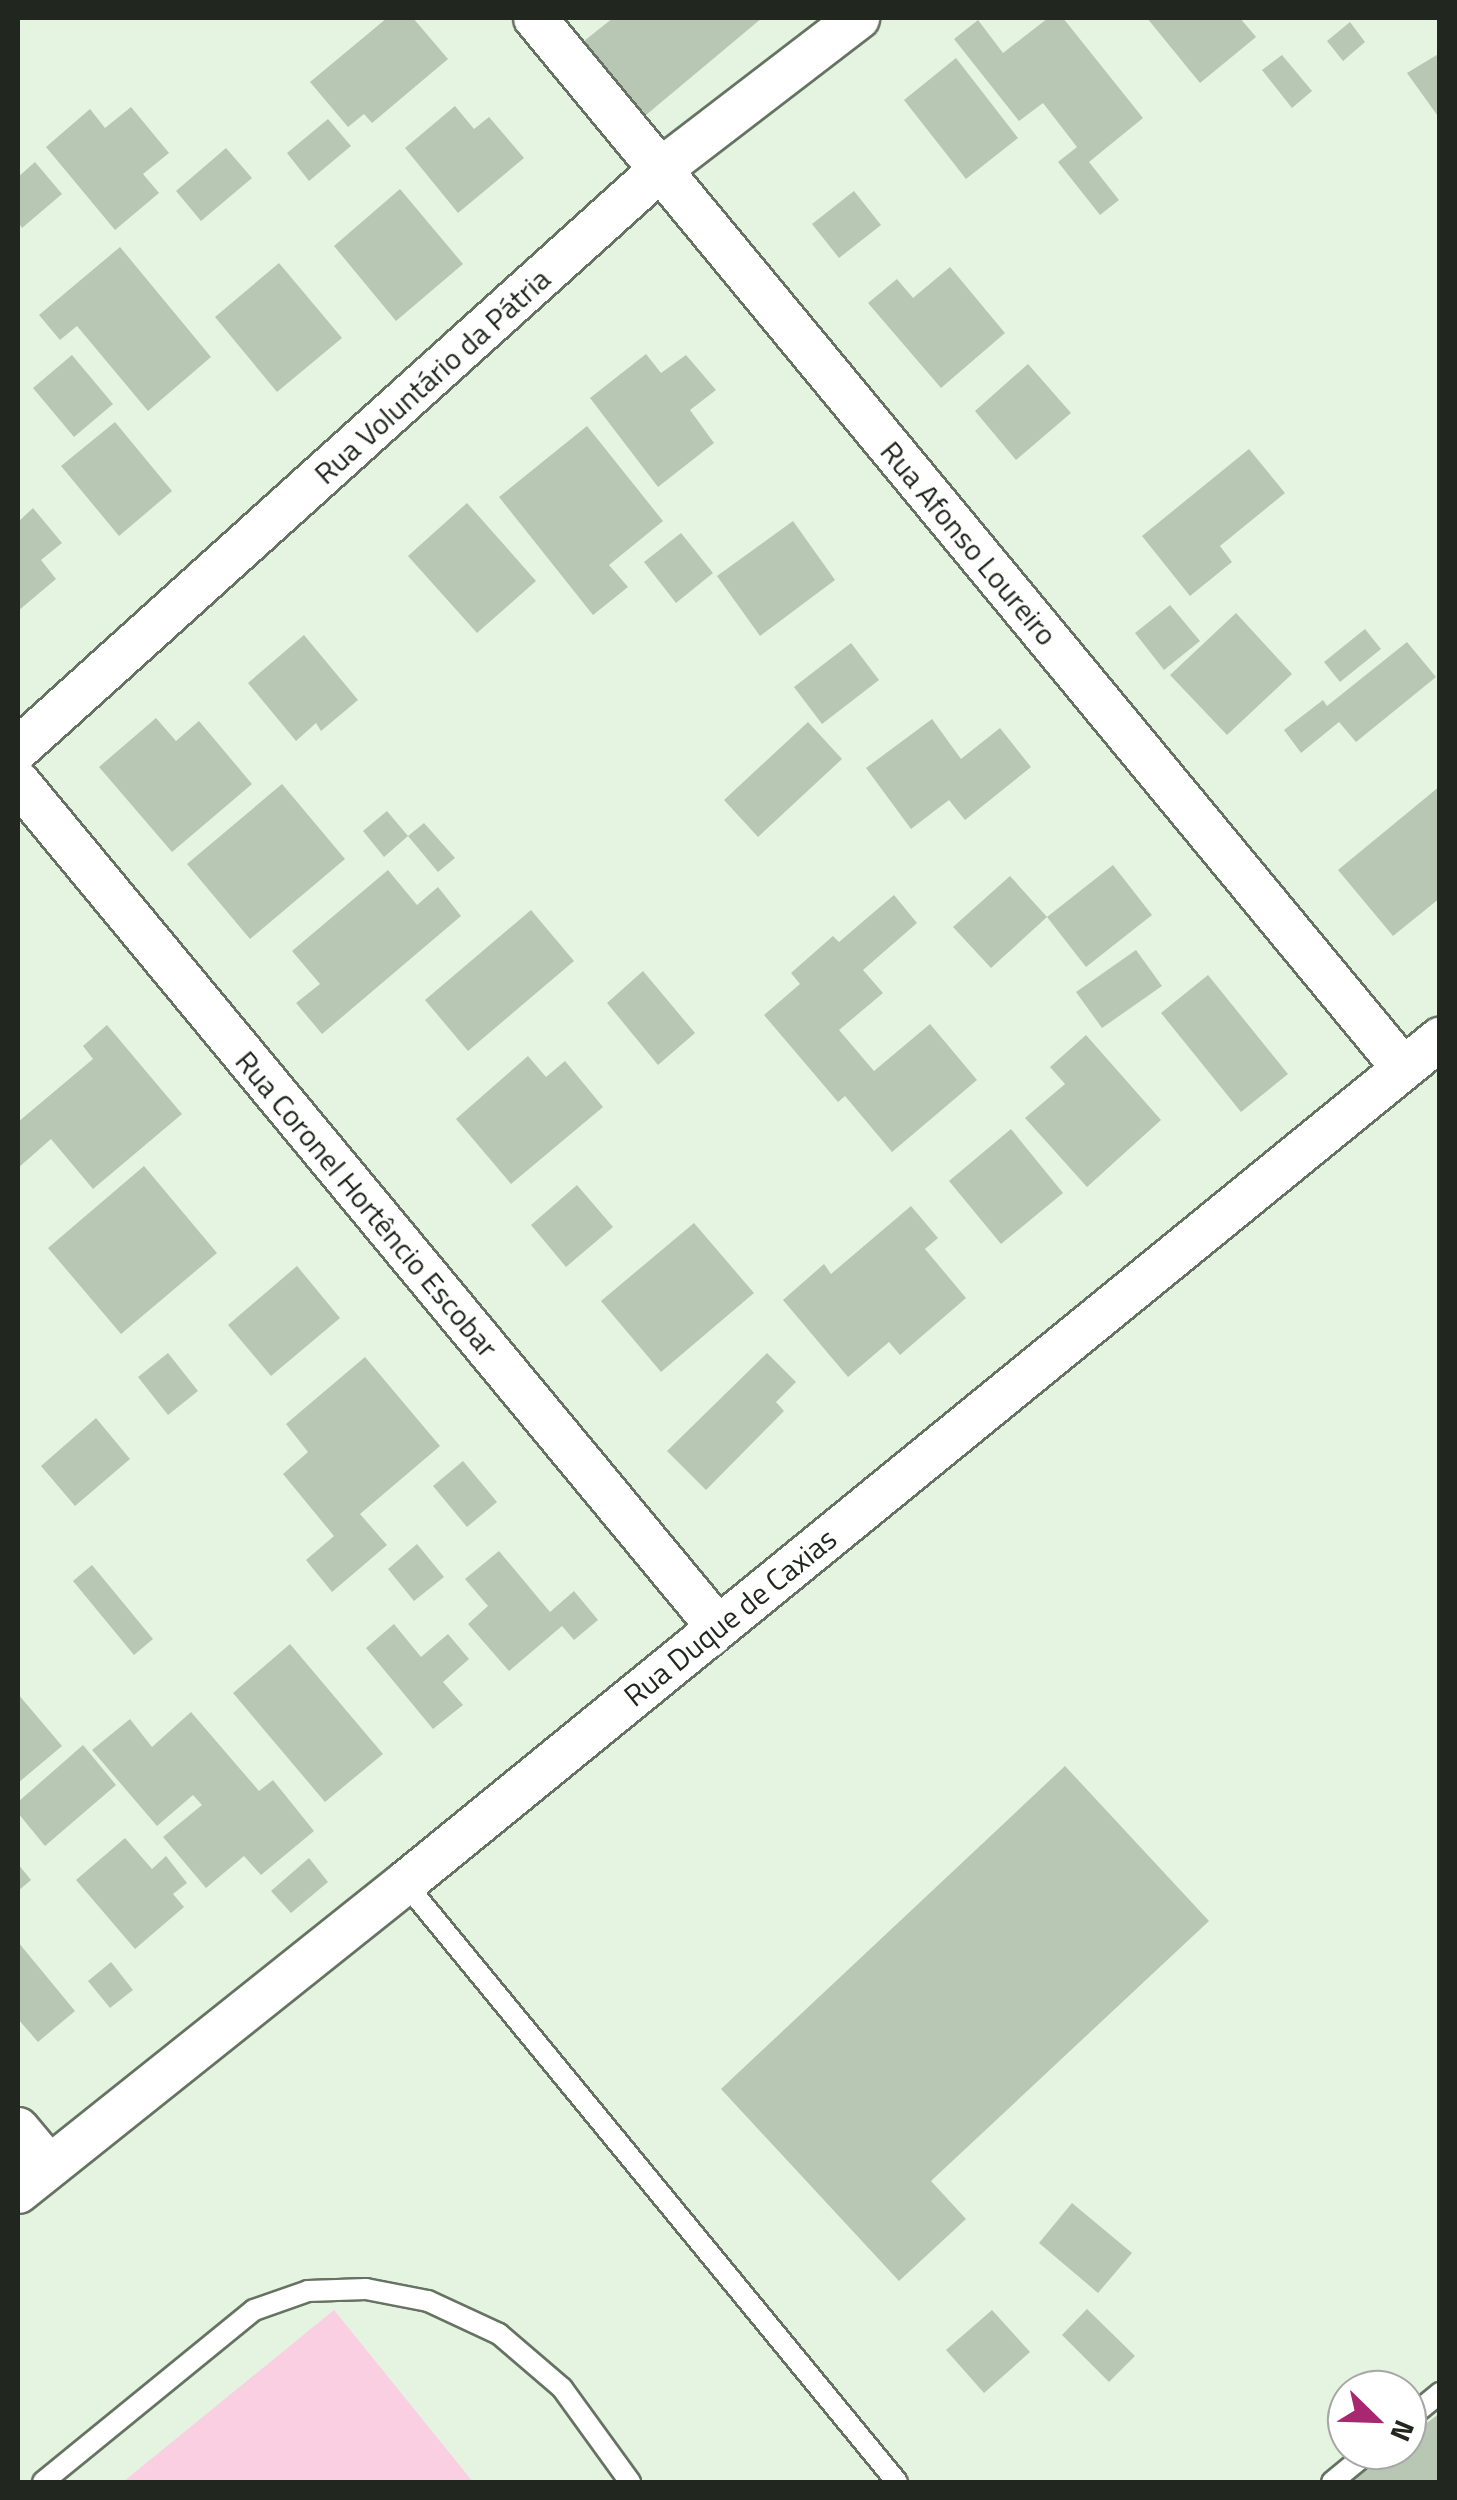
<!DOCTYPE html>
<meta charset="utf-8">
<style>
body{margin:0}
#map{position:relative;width:1457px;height:2500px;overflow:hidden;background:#e4f4e0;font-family:"Titillium Web",sans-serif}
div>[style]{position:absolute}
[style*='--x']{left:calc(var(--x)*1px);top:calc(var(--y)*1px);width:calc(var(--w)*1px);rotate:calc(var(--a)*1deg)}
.green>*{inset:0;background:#facfe1}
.building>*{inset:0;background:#b8c7b4}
.roads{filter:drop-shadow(2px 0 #667362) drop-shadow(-2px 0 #667362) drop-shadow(0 2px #667362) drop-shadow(0 -2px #667362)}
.service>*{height:20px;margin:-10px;padding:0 10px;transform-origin:10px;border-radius:10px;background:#fff}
.minor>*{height:42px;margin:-21px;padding:0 21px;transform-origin:21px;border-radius:21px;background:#fff}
span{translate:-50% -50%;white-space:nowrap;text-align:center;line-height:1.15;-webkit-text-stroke:10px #fff;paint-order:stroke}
.street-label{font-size:30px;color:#21261f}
.frame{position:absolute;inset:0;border:20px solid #21261f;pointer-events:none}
.north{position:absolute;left:1327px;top:2370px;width:100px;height:100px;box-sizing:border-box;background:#fff;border:2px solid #a6a8a5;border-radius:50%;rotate:113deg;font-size:28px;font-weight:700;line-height:40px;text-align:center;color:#21261f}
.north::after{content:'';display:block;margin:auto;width:35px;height:45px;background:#a92671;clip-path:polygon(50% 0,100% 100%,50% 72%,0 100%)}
</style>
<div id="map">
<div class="green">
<div style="clip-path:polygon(334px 2310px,473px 2482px,123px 2482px)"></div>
</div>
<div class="building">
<div style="clip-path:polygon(387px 18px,413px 18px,448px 59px,372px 123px,364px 114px,348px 127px,310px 82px)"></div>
<div style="clip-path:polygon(613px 18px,762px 18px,646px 115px,584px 41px)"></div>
<div style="clip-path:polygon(1048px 18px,1063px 18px,1143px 118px,1089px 162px,1119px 200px,1100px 215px,1058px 162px,1077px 147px,1043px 103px,1019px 121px,954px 39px,978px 20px,1003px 53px)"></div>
<div style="clip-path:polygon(1147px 18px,1240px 18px,1256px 37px,1200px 83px)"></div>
<div style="clip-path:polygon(1350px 22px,1365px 42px,1343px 61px,1327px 41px)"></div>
<div style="clip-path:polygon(1440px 53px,1440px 119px,1407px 73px)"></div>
<div style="clip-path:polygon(1282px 55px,1312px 91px,1292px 108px,1262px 70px)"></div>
<div style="clip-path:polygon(956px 58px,1018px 138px,966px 179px,904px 100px)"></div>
<div style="clip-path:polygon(455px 106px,474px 129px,489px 117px,524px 158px,458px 213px,405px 148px)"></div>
<div style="clip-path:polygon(131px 107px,169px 153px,143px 174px,159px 193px,115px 230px,46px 147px,90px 109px,105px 128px)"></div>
<div style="clip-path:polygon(328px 119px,351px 146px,309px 181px,287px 153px)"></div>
<div style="clip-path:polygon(226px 148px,252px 178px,201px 221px,176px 191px)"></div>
<div style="clip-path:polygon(35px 162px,62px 194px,22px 228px,18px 222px,18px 177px)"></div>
<div style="clip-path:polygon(400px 189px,463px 264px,396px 321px,334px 246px)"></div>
<div style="clip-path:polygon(854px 191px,881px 225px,839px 258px,812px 224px)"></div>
<div style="clip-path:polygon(120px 247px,211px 357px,148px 411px,77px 326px,60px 340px,39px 315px)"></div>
<div style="clip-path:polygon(279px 263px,342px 338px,277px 392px,215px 317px)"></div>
<div style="clip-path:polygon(950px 267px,1005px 333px,941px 388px,868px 303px,897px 279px,913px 298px)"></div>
<div style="clip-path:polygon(646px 354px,661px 373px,686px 355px,716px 390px,690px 410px,714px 443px,658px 487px,590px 398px)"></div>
<div style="clip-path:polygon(72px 355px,113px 404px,74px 437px,33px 388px)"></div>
<div style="clip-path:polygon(1028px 364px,1071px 413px,1016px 460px,975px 411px)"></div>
<div style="clip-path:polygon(115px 422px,172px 491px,119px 536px,61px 466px)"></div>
<div style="clip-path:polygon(587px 426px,663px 521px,609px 565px,628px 587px,593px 615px,499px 497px)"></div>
<div style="clip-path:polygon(1249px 449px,1285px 493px,1220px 546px,1232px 562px,1190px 596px,1142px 536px)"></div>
<div style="clip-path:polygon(467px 503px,536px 581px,477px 633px,408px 556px)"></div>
<div style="clip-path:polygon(33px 508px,62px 543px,41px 560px,56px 579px,18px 611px,18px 522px)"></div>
<div style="clip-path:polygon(793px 521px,835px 580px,760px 636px,717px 576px)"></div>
<div style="clip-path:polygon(681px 533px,713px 573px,676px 603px,644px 562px)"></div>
<div style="clip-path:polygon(1170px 605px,1200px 641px,1164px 670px,1135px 633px)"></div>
<div style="clip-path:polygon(1236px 613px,1292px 674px,1227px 735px,1170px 675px)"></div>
<div style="clip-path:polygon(1365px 629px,1381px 649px,1340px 682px,1324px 662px)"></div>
<div style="clip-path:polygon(304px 635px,358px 700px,321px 731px,316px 723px,296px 741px,248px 683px)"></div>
<div style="clip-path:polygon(1407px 642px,1436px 677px,1356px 742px,1339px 722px,1301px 753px,1284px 730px,1323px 700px,1327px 706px)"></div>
<div style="clip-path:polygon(851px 643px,879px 680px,822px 724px,794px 687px)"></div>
<div style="clip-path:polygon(156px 718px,176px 741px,199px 721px,252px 784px,172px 852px,99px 767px)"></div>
<div style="clip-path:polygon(932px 719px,961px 759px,1000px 728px,1031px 767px,965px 820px,949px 800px,911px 829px,866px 768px)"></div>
<div style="clip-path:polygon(808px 722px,842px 759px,758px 837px,724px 800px)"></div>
<div style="clip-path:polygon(282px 784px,345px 859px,250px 939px,187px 864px)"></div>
<div style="clip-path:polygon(1440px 786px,1440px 898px,1393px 936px,1338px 870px)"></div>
<div style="clip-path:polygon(387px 811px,408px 836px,384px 857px,363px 831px)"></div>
<div style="clip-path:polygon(424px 823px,455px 858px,438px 872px,408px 836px)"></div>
<div style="clip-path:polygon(1113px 865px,1152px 915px,1086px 967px,1047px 917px)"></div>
<div style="clip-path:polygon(388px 870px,417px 905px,438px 887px,461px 916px,322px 1034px,296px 1003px,320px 984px,292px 951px)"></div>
<div style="clip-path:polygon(1010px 876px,1047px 917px,991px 968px,953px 927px)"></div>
<div style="clip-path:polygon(894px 895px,917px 923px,863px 970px,883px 993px,839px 1030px,874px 1071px,930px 1024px,977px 1080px,892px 1152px,845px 1096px,838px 1102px,764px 1015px,800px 984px,791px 973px,833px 936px,839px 942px)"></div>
<div style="clip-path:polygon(531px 910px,574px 961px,468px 1051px,425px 1000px)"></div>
<div style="clip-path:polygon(1136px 950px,1162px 986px,1102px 1028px,1076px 992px)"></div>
<div style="clip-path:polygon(643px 971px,695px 1033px,658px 1065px,607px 1003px)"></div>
<div style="clip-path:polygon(1208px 975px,1288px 1074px,1241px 1112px,1161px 1013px)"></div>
<div style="clip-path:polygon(107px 1025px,182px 1114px,93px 1189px,51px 1139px,18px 1168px,18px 1122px,93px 1059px,83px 1046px)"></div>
<div style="clip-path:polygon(1086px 1035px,1161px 1120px,1087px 1187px,1025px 1118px,1065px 1084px,1050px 1067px)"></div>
<div style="clip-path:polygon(528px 1056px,546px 1077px,565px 1061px,603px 1107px,511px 1184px,456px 1119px)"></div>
<div style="clip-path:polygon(1011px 1129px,1063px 1193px,1001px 1244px,949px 1181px)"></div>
<div style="clip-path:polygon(144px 1166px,217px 1253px,121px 1334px,48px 1248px)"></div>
<div style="clip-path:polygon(577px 1185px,613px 1227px,566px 1267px,531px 1225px)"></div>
<div style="clip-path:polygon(911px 1206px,938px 1238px,925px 1249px,966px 1298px,900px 1355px,889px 1342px,848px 1377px,783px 1300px,824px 1264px,831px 1274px)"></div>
<div style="clip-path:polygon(694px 1223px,754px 1293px,661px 1372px,601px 1301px)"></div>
<div style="clip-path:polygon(297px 1266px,340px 1318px,271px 1376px,228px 1325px)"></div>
<div style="clip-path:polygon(168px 1353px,198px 1391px,168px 1415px,138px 1377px)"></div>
<div style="clip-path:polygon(767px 1353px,796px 1382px,776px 1402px,784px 1411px,706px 1490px,667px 1451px)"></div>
<div style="clip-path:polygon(365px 1357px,440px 1446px,360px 1514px,387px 1545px,332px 1592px,306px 1560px,334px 1536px,283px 1474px,308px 1452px,286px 1424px)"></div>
<div style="clip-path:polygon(96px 1418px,130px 1459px,75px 1506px,41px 1466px)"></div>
<div style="clip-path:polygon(463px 1461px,497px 1502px,467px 1527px,433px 1486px)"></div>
<div style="clip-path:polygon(417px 1544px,444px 1577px,414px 1601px,388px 1569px)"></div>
<div style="clip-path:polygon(499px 1551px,550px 1612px,574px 1591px,598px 1620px,574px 1640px,562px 1626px,509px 1671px,468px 1624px,488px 1606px,465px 1579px)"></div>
<div style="clip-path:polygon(92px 1565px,153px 1639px,134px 1655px,73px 1581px)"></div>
<div style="clip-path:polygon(394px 1624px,421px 1657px,448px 1634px,469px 1659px,443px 1682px,463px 1705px,433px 1729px,366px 1648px)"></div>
<div style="clip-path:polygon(290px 1644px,383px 1754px,325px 1802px,233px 1693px)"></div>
<div style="clip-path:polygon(18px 1694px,62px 1746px,18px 1783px)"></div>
<div style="clip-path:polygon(191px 1712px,259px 1791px,273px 1780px,314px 1831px,261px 1875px,244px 1856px,206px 1888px,163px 1837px,202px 1805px,193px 1795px,157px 1826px,92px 1750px,130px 1719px,152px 1747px)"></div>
<div style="clip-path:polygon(83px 1745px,116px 1785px,45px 1846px,18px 1813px,18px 1802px)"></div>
<div style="clip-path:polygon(1065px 1766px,1209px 1921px,931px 2181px,966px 2219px,899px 2281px,721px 2089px)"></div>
<div style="clip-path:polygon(125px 1838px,152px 1869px,166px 1856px,187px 1883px,173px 1894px,184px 1907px,135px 1949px,76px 1880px)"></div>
<div style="clip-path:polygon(309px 1858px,328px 1882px,291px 1913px,271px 1891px)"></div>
<div style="clip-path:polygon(18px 1864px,31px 1880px,18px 1891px)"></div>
<div style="clip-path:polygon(18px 1942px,75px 2011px,38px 2042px,18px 2019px)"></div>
<div style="clip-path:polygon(111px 1962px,133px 1990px,110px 2008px,88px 1981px)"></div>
<div style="clip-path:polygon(1072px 2203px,1132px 2253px,1098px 2293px,1039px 2243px)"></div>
<div style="clip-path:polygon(1087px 2309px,1135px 2356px,1109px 2382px,1062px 2335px)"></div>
<div style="clip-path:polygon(992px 2310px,1030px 2352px,984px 2393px,946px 2350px)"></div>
<div style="clip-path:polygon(1440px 2413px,1440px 2482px,1351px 2482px,1392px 2450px,1407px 2450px,1407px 2438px)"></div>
</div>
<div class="roads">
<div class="service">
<div style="--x:405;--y:1883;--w:775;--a:50.6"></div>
<div style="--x:1407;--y:2420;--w:43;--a:-39.3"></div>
<div style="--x:43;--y:2482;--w:272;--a:-39.2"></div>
<div style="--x:254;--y:2310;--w:57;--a:-19.4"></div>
<div style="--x:308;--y:2291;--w:58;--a:-2"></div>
<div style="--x:366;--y:2289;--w:63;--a:11"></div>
<div style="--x:428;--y:2301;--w:78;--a:24.9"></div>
<div style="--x:499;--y:2334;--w:83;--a:40.6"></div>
<div style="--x:562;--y:2388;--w:116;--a:54.1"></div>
<div style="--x:1332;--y:2482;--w:50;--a:-39.4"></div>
</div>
<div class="minor">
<div style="--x:535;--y:18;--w:1362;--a:50.42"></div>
<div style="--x:18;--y:749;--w:865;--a:-42.05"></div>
<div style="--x:660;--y:170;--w:250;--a:-37.5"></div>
<div style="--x:18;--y:782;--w:1096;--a:50.37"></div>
<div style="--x:18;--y:2129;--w:48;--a:50"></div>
<div style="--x:18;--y:2192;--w:495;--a:-38.6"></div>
<div style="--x:405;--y:1883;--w:1336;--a:-39.2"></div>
</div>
</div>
<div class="street-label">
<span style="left:432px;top:376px;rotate:-42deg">Rua Voluntário da Pátria</span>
<span style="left:969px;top:543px;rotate:50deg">Rua Afonso Loureiro</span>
<span style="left:367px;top:1204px;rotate:50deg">Rua Coronel Hortêncio Escobar</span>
<span style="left:730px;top:1617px;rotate:-39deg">Rua Duque de Caxias</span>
</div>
<div class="frame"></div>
<div class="north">N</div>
</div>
